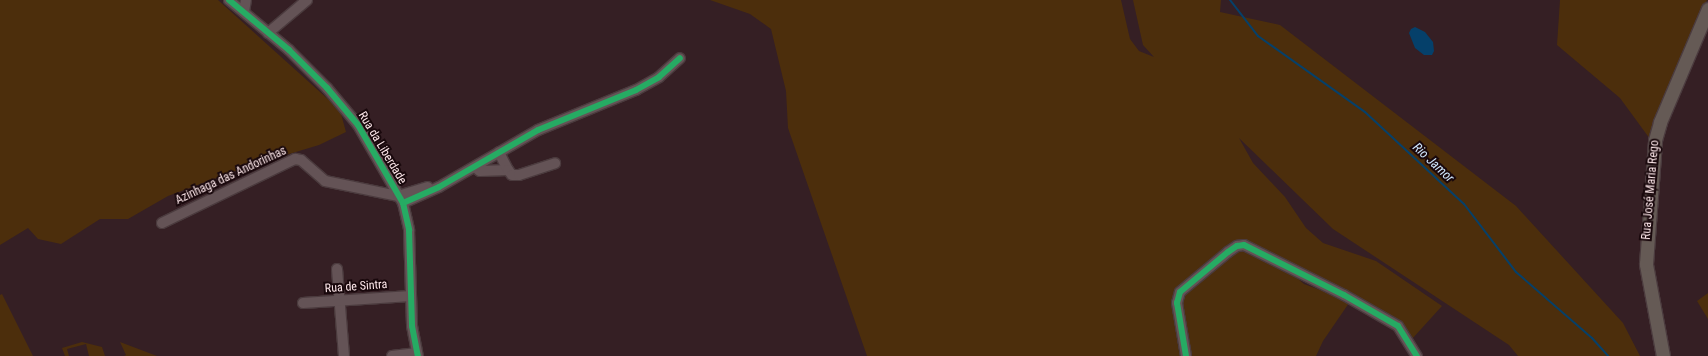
<!DOCTYPE html>
<meta charset="utf-8">
<style>
body{margin:0}
#map{position:relative;width:1708px;height:356px;overflow:hidden;background:#351f24;font-family:"Roboto Condensed",sans-serif}
div>[style]{position:absolute}
[style*='--x']{left:calc(var(--x)*1px);top:calc(var(--y)*1px);width:calc(var(--w)*1px);rotate:calc(var(--a)*1deg)}
.green>*{inset:0;background:#4c2e0c}
.water>*{inset:0;background:#05406a}
.stream>*{height:2px;margin:-1px;padding:0 1px;transform-origin:1px;border-radius:1px;background:#05406a}
.roads{filter:drop-shadow(1px 0 #4b3b3e) drop-shadow(-1px 0 #4b3b3e) drop-shadow(0 1px #4b3b3e) drop-shadow(0 -1px #4b3b3e)}
.minor>*{height:10px;margin:-5px;padding:0 5px;transform-origin:5px;border-radius:5px;background:#645356}
.major>*{height:13px;margin:-6.5px;padding:0 6.5px;transform-origin:6.5px;border-radius:6.5px;background:#655a55}
.cycleway>*{height:6px;margin:-3px;padding:0 3px;transform-origin:3px;border-radius:3px;background:#26ab63}
span{translate:-50% -50%;white-space:nowrap;text-align:center;line-height:1.15;-webkit-text-stroke:4px #19080c;paint-order:stroke}
.street-label{font-size:12px;color:#fee8eb}
.water-label{font-size:13px;color:#d0e7fd;font-style:italic}
</style>
<div id="map">
<div class="green">
<div style="clip-path:polygon(0 0,218px 0,340px 110px,346px 132px,319px 145px,249px 166px,168px 196px,128px 219px,100px 219px,61px 244px,38px 239px,28px 228px,0 245px)"></div>
<div style="clip-path:polygon(710px 0,1121px 0,1130px 39px,1139px 51px,1154px 57px,1143px 45px,1133px 0,1221px 0,1220px 12px,1280px 25px,1516px 206px,1623px 323px,1640px 356px,1518px 356px,1509px 345px,1333px 229px,1239px 138px,1253px 163px,1285px 197px,1306px 228px,1323px 243px,1376px 261px,1442px 306px,1412px 339px,1403px 326px,1238px 241px,1230px 245px,1176px 292px,1181px 356px,867px 356px,788px 128px,786px 91px,771px 29px,750px 14px)"></div>
<div style="clip-path:polygon(1560px 0,1707px 0,1650px 139px,1620px 98px,1557px 45px)"></div>
<div style="clip-path:polygon(1242px 249px,1289px 271px,1304px 284px,1339px 297px,1349px 303px,1323px 341px,1316px 356px,1189px 356px,1181px 296px,1230px 254px)"></div>
<div style="clip-path:polygon(1708px 293px,1708px 319px,1697px 301px)"></div>
<div style="clip-path:polygon(2px 294px,33px 356px,0 356px,0 295px)"></div>
<div style="clip-path:polygon(82px 342px,102px 347px,105px 356px,89px 356px,86px 344px,67px 349px,69px 356px,65px 356px,62px 348px)"></div>
<div style="clip-path:polygon(120px 342px,157px 356px,124px 356px,126px 355px)"></div>
</div>
<div class="water">
<div style="clip-path:polygon(1415px 27px,1425px 32px,1433px 42px,1434px 51px,1432px 55px,1424px 55px,1415px 48px,1409px 33px,1411px 29px)"></div>
</div>
<div class="stream">
<div style="--x:1230;--y:0;--w:46;--a:52.1"></div>
<div style="--x:1258;--y:36;--w:131;--a:35.4"></div>
<div style="--x:1365;--y:112;--w:135;--a:42.9"></div>
<div style="--x:1464;--y:204;--w:86;--a:52.6"></div>
<div style="--x:1516;--y:272;--w:101;--a:41"></div>
<div style="--x:1592;--y:338;--w:24;--a:48"></div>
</div>
<div class="roads">
<div class="minor">
<div style="--x:229;--y:0;--w:78;--a:39.8"></div>
<div style="--x:289;--y:50;--w:54;--a:45"></div>
<div style="--x:327;--y:88;--w:48;--a:50"></div>
<div style="--x:358;--y:125;--w:90;--a:60"></div>
<div style="--x:403;--y:203;--w:28;--a:77"></div>
<div style="--x:409;--y:230;--w:96;--a:88.2"></div>
<div style="--x:412;--y:326;--w:31;--a:79"></div>
<div style="--x:244;--y:12;--w:12;--a:-81"></div>
<div style="--x:268;--y:33;--w:51;--a:-40.2"></div>
<div style="--x:475;--y:167;--w:6;--a:39"></div>
<div style="--x:480;--y:171;--w:28;--a:-2"></div>
<div style="--x:508;--y:170;--w:20;--a:-117"></div>
<div style="--x:508;--y:170;--w:6;--a:51"></div>
<div style="--x:512;--y:175;--w:7;--a:0"></div>
<div style="--x:519;--y:175;--w:38;--a:-18"></div>
<div style="--x:403;--y:203;--w:39;--a:-24"></div>
<div style="--x:439;--y:187;--w:114;--a:-29.9"></div>
<div style="--x:538;--y:130;--w:106;--a:-22.2"></div>
<div style="--x:636;--y:90;--w:26;--a:-29"></div>
<div style="--x:659;--y:77;--w:28;--a:-42"></div>
<div style="--x:162;--y:223;--w:148;--a:-25.7"></div>
<div style="--x:295;--y:159;--w:6;--a:9"></div>
<div style="--x:301;--y:160;--w:32;--a:41"></div>
<div style="--x:325;--y:181;--w:75;--a:11.6"></div>
<div style="--x:398;--y:196;--w:31;--a:-17"></div>
<div style="--x:337;--y:269;--w:87;--a:85.4"></div>
<div style="--x:303;--y:303;--w:108;--a:-3.7"></div>
<div style="--x:392;--y:356;--w:25;--a:-7"></div>
<div style="--x:1186;--y:356;--w:54;--a:-99.6"></div>
<div style="--x:1177;--y:303;--w:11;--a:-75"></div>
<div style="--x:1180;--y:292;--w:62;--a:-39.8"></div>
<div style="--x:1228;--y:252;--w:11;--a:-34"></div>
<div style="--x:1237;--y:246;--w:7;--a:-8"></div>
<div style="--x:1244;--y:245;--w:112;--a:26.6"></div>
<div style="--x:1344;--y:295;--w:62;--a:29.9"></div>
<div style="--x:1398;--y:326;--w:36;--a:58"></div>
</div>
<div class="major">
<div style="--x:1663;--y:356;--w:94;--a:-100.5"></div>
<div style="--x:1646;--y:264;--w:124;--a:-85.8"></div>
<div style="--x:1655;--y:140;--w:19;--a:-74"></div>
<div style="--x:1660;--y:122;--w:123;--a:-67"></div>
</div>
</div>
<div class="cycleway">
<div style="--x:229;--y:0;--w:78;--a:39.8"></div>
<div style="--x:289;--y:50;--w:54;--a:45"></div>
<div style="--x:327;--y:88;--w:48;--a:50"></div>
<div style="--x:358;--y:125;--w:90;--a:60"></div>
<div style="--x:403;--y:203;--w:28;--a:77"></div>
<div style="--x:409;--y:230;--w:96;--a:88.2"></div>
<div style="--x:412;--y:326;--w:31;--a:79"></div>
<div style="--x:403;--y:203;--w:39;--a:-24"></div>
<div style="--x:439;--y:187;--w:114;--a:-29.9"></div>
<div style="--x:538;--y:130;--w:106;--a:-22.2"></div>
<div style="--x:636;--y:90;--w:26;--a:-29"></div>
<div style="--x:659;--y:77;--w:28;--a:-42"></div>
<div style="--x:1186;--y:356;--w:54;--a:-99.6"></div>
<div style="--x:1177;--y:303;--w:11;--a:-75"></div>
<div style="--x:1180;--y:292;--w:62;--a:-39.8"></div>
<div style="--x:1228;--y:252;--w:11;--a:-34"></div>
<div style="--x:1237;--y:246;--w:7;--a:-8"></div>
<div style="--x:1244;--y:245;--w:112;--a:26.6"></div>
<div style="--x:1344;--y:295;--w:62;--a:29.9"></div>
<div style="--x:1398;--y:326;--w:36;--a:58"></div>
</div>
<div class="street-label">
<span style="left:382px;top:148px;rotate:59deg">Rua da Liberdade</span>
<span style="left:231px;top:176px;rotate:-25deg">Azinhaga das Andorinhas</span>
<span style="left:1651px;top:190px;rotate:-85deg">Rua José Maria Rego</span>
<span style="left:356px;top:287px;rotate:-4deg">Rua de Sintra</span>
</div>
<div class="water-label">
<span style="left:1433px;top:163px;rotate:43deg">Rio Jamor</span>
</div>
</div>
